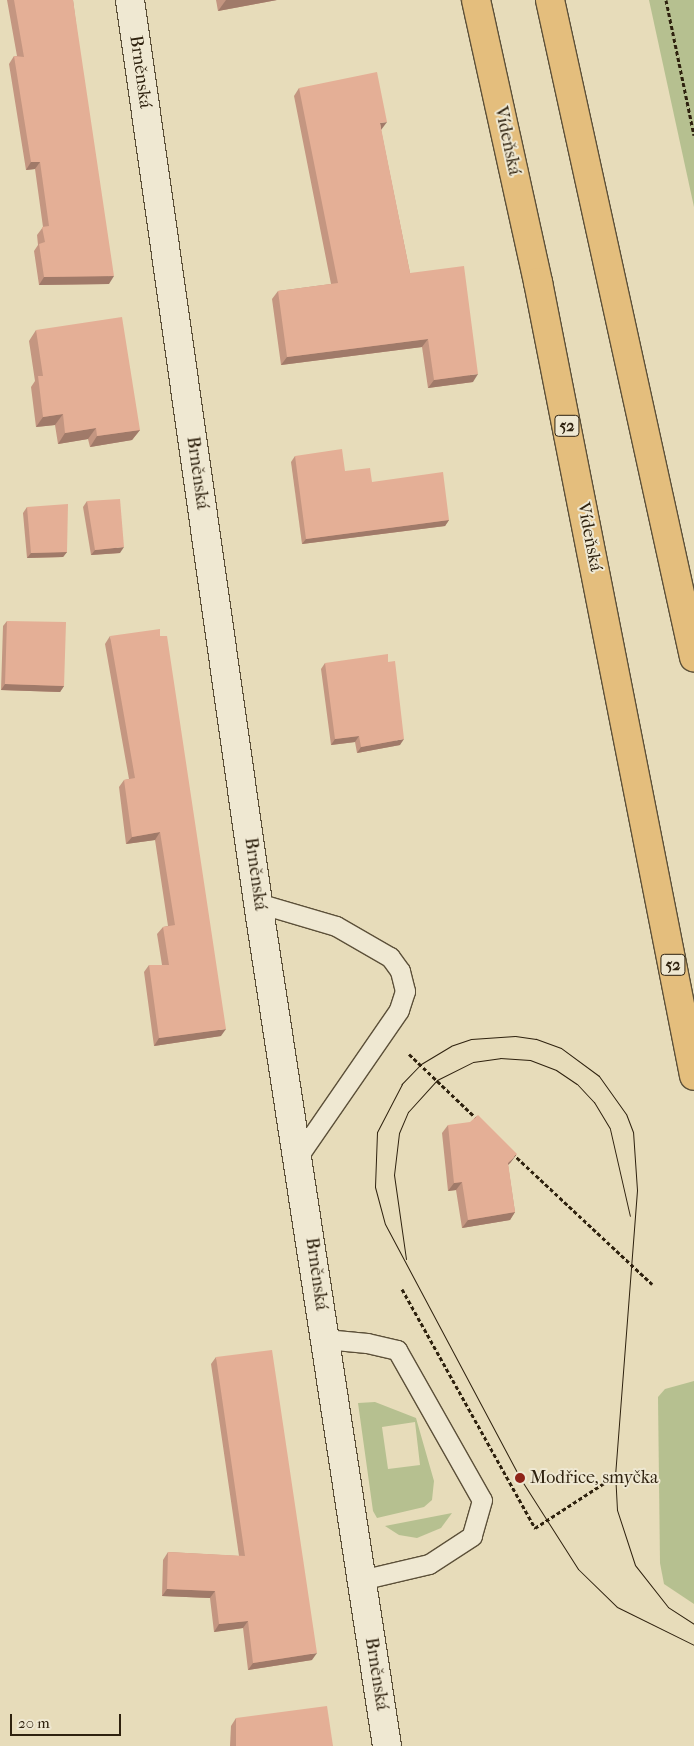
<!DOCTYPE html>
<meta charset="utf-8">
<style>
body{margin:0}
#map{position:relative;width:694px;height:1746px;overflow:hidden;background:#e7dcba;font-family:"IM FELL French Canon",serif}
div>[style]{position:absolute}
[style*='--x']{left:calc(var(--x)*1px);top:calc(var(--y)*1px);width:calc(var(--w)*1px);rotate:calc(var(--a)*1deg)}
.green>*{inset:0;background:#b6c090}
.path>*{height:3px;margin-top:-1.5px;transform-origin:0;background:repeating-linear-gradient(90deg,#2e210e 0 4px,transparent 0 6.5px)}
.roads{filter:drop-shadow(1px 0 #5c5039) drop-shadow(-1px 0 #5c5039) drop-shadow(0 1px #5c5039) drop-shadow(0 -1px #5c5039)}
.service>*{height:19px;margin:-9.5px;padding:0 9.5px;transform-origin:9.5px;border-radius:9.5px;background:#efe8d2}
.tertiary>*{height:28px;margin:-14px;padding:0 14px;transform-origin:14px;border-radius:14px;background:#efe8d2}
.trunk>*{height:28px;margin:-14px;padding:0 14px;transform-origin:14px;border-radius:14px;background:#e4be7d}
.tram>*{height:1px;margin:-0.5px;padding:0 0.5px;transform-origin:0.5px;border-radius:0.5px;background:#2e210e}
.wall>*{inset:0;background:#c49681}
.shaded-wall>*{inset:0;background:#a07a69}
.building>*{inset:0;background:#e4af96}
.dots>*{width:14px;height:14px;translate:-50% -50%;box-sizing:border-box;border:2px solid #efe8d2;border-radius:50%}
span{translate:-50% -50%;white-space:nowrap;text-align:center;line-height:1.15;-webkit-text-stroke:4px #efe8d2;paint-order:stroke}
.shield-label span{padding:1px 4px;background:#efe8d2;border:1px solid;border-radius:4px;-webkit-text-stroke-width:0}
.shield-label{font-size:16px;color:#2e210e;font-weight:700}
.street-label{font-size:18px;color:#2e210e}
.poi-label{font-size:18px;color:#2e210e}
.left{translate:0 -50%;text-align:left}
.scale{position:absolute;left:10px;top:1714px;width:111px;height:22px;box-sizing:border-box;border:2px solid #2e210e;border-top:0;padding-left:6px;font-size:15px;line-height:18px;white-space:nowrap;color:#2e210e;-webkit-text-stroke:4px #efe8d2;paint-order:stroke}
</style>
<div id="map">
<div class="green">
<div style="clip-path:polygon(649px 0,694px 0,694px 207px)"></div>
<div style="clip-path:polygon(694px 1381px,694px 1604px,664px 1584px,660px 1563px,658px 1397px,665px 1389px)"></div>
<div style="clip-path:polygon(evenodd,375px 1402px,416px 1418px,434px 1481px,432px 1500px,424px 1507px,377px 1518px,373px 1511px,358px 1403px,375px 1402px,415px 1422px,420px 1465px,388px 1469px,382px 1427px,415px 1422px)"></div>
<div style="clip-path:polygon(452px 1513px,441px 1528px,417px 1538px,399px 1535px,385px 1526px)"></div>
</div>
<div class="path">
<div style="--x:666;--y:0;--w:138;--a:78.3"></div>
<div style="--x:409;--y:1054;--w:94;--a:43.7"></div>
<div style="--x:512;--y:1153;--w:192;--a:43.1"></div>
<div style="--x:402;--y:1289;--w:274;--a:60.9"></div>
<div style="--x:535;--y:1528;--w:95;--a:-33"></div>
<div style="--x:615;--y:1476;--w:24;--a:-2"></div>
</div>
<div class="roads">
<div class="service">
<div style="--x:258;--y:903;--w:81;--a:16.4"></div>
<div style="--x:336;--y:926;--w:62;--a:29.9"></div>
<div style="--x:390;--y:957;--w:17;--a:54"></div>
<div style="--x:400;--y:971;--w:21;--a:76"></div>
<div style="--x:405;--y:991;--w:20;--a:108"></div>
<div style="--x:399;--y:1010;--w:176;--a:124.6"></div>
<div style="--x:325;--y:1339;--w:42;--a:5.4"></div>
<div style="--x:367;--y:1343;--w:31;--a:13"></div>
<div style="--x:397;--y:1350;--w:172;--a:60.5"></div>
<div style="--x:482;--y:1500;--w:37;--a:106"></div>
<div style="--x:472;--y:1536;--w:51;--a:146.9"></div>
<div style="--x:429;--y:1564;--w:70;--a:166.8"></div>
</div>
<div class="tertiary">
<div style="--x:130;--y:0;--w:912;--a:81.93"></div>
<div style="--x:258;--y:903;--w:853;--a:81.3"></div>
</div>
<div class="trunk">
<div style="--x:476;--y:0;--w:289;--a:77.6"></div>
<div style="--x:538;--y:282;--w:809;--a:78.88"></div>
<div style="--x:550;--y:0;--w:673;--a:77.64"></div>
</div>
</div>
<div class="tram">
<div style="--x:406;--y:1259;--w:85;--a:-98.1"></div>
<div style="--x:394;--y:1175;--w:42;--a:-83.2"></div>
<div style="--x:399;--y:1133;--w:23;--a:-67"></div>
<div style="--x:408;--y:1112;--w:43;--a:-47.8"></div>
<div style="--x:437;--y:1080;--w:40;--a:-26.6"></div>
<div style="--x:473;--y:1062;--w:27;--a:-8"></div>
<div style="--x:500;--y:1058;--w:30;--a:4"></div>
<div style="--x:530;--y:1060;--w:28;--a:21"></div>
<div style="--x:556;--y:1070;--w:25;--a:34"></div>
<div style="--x:577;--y:1084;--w:25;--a:47"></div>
<div style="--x:594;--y:1102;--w:31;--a:59"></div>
<div style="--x:610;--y:1129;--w:89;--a:77.1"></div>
<div style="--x:694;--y:1624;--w:31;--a:-147"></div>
<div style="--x:668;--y:1607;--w:53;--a:-128.2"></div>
<div style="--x:635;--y:1565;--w:58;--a:-108.1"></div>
<div style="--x:617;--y:1510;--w:34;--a:-93"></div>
<div style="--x:615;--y:1476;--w:287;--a:-85.6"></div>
<div style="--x:637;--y:1190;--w:58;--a:-93.9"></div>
<div style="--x:633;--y:1132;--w:19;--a:-111"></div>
<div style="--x:626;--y:1114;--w:47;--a:-125.4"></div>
<div style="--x:599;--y:1076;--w:47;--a:-143.6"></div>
<div style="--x:561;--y:1048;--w:27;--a:-160"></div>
<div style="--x:536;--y:1039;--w:21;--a:-172"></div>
<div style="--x:515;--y:1036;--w:44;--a:176.1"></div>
<div style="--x:471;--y:1039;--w:21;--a:161"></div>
<div style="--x:451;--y:1046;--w:35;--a:149"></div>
<div style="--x:421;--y:1064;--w:28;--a:134"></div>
<div style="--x:402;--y:1084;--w:54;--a:117.5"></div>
<div style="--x:377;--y:1132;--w:55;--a:92.1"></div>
<div style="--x:375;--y:1187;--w:38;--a:75"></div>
<div style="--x:385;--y:1224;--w:288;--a:62"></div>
<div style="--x:520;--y:1478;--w:108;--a:57.5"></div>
<div style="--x:578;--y:1569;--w:54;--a:44.3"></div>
<div style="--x:617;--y:1607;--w:86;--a:26.3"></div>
</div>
<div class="wall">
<div style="clip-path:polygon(7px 0,73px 0,109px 284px,39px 285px,34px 251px,38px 245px,37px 235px,43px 227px,35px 169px,26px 170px,9px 64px,14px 56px,17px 56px)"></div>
<div style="clip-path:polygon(216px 0,277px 0,218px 11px)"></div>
<div style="clip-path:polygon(299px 88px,381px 130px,410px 273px,473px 382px,428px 388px,422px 347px,281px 365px,272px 299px,278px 291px,331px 284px,294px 96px)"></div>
<div style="clip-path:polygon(36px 330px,140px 430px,132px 440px,90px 447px,88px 439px,58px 444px,55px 425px,36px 427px,31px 387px,35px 381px,29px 341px)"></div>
<div style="clip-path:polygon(295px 456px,345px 471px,372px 482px,449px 520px,445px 526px,302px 544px,291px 462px)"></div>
<div style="clip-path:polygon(87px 501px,120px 553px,91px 555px,83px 507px)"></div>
<div style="clip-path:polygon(27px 507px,67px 552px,63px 557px,27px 558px,23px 513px)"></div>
<div style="clip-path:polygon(7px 621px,64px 686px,60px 692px,1px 690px,3px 626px)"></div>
<div style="clip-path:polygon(110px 636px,221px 1036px,154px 1046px,144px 972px,149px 965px,162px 965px,157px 934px,163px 927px,168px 926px,155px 840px,126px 844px,119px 787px,124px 780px,129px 779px,105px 644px)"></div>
<div style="clip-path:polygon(325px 663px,400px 745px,357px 753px,355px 742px,331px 745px,321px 669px)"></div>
<div style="clip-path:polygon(448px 1125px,511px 1162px,508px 1165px,515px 1212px,510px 1220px,462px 1228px,456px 1190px,448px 1191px,442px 1133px)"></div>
<div style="clip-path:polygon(216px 1357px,312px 1660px,248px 1670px,243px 1628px,214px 1632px,210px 1598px,162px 1596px,163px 1560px,168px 1552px,239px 1556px,211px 1364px)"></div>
<div style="clip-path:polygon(236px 1718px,333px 1746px,230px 1746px,231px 1726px)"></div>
</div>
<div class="shaded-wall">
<div style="clip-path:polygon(226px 0,277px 0,218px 11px)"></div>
<div style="clip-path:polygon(387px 122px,381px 130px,380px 123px)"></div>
<div style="clip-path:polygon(31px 162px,40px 162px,35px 169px,26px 170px)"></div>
<div style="clip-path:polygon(114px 276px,109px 284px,39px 285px,44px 277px)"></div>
<div style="clip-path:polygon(428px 339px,422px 347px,281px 365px,287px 357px)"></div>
<div style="clip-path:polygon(478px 374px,473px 382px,428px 388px,434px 380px)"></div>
<div style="clip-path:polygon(63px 414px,55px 425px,36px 427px,43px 417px)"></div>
<div style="clip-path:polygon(96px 428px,88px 439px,58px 444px,65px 433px)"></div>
<div style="clip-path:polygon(140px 430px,132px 440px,90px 447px,97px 436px)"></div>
<div style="clip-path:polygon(449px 520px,445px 526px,302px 544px,306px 539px)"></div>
<div style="clip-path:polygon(124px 547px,120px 553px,91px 555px,95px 550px)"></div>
<div style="clip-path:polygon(67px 552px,63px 557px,27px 558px,31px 553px)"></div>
<div style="clip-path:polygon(5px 684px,64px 686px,60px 692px,1px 690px)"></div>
<div style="clip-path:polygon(359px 736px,355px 742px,331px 745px,335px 739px)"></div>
<div style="clip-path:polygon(404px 739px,400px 745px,357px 753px,361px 747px)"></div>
<div style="clip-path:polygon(160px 832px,155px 840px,126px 844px,132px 837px)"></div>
<div style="clip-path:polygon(226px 1029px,221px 1036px,154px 1046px,159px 1038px)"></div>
<div style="clip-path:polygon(517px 1154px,511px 1162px,502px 1171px,508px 1163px)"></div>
<div style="clip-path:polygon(462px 1182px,456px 1190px,448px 1191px,454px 1183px)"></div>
<div style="clip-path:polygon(515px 1212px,510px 1220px,462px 1228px,468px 1220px)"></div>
<div style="clip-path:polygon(167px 1589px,215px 1591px,210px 1598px,162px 1596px)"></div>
<div style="clip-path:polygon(248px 1621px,243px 1628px,214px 1632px,219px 1624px)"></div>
<div style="clip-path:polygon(317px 1653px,312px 1660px,248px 1670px,253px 1663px)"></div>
</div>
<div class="building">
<div style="clip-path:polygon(14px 0,73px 0,114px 276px,44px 277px,39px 244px,45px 242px,42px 227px,49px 226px,40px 162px,31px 162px,14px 56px,24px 57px)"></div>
<div style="clip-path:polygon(377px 72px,387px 122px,380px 123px,410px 273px,464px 266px,478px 374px,434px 380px,428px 339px,287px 357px,278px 291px,338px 283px,299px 88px)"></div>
<div style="clip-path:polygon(122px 317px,140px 430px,97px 436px,96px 428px,65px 433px,63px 414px,43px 417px,38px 376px,43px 376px,36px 330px)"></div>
<div style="clip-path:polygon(342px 449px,345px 471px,370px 468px,372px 482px,443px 472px,449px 520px,306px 539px,295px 456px)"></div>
<div style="clip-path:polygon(120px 499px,124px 547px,95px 550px,87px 501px)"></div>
<div style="clip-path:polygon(68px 504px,67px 552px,31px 553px,27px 507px)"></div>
<div style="clip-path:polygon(7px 621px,66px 622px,64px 686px,5px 684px)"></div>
<div style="clip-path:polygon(160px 629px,160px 636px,167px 636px,226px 1029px,159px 1038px,149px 965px,169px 965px,163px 927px,175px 925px,160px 832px,132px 837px,124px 780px,135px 778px,110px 636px)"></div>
<div style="clip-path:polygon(388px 654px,388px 662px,395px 661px,404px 739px,361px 747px,359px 736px,335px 739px,325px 663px)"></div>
<div style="clip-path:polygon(478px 1115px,517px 1154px,508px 1163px,515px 1212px,468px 1220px,462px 1182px,454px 1183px,448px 1125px,470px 1122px)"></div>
<div style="clip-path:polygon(272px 1350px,317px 1653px,253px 1663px,248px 1621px,219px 1624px,215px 1591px,167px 1589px,168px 1552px,245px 1556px,216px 1357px)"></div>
<div style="clip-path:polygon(327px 1706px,333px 1746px,236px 1746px,236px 1718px)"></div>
</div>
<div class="dots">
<div style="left:520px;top:1478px;background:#8f2418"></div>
</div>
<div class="shield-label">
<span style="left:567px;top:426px">52</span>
<span style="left:673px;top:965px">52</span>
</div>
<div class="street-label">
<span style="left:140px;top:72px;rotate:82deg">Brněnská</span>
<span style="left:507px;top:141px;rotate:78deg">Vídeňská</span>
<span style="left:197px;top:473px;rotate:82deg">Brněnská</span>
<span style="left:589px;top:537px;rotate:79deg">Vídeňská</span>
<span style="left:255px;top:874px;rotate:82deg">Brněnská</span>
<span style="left:316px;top:1274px;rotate:82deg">Brněnská</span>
<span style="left:376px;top:1674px;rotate:81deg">Brněnská</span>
</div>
<div class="poi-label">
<span class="left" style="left:530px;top:1478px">Modřice, smyčka</span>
</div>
<div class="scale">20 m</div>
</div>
